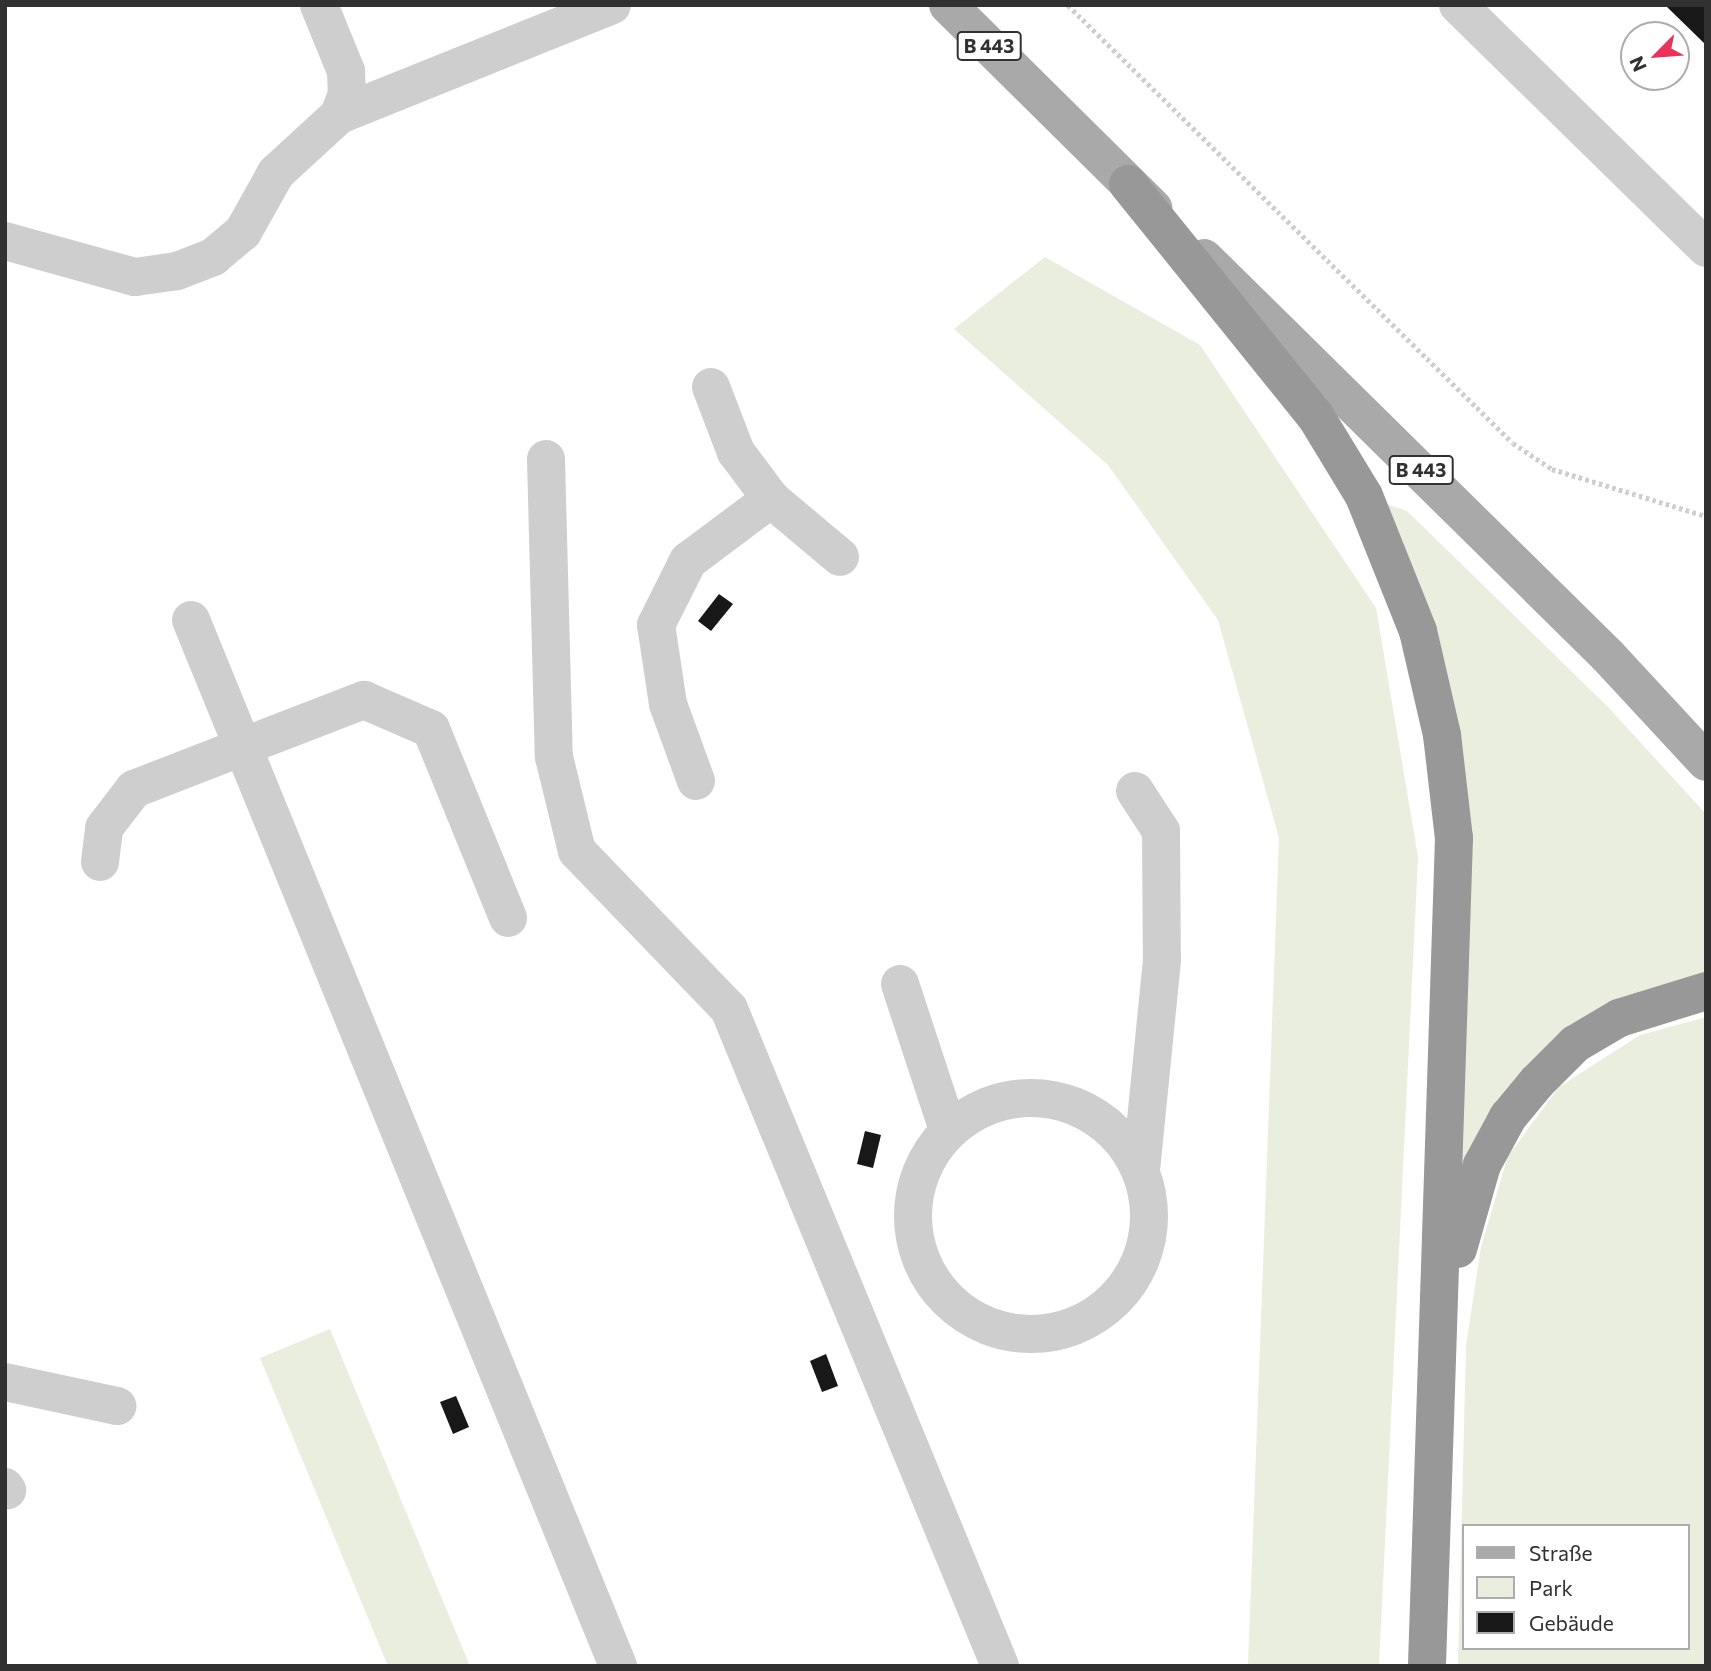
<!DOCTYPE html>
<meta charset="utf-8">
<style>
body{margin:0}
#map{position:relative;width:1711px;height:1671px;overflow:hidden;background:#fff;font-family:Commissioner,sans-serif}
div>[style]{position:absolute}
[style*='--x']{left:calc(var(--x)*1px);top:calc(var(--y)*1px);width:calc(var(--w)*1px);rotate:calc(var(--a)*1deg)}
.green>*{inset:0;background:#e9eedf}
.building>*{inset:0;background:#181818}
.path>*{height:4.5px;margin-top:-2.25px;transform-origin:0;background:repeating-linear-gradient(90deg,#cecece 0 3.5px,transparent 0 7px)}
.minor>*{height:38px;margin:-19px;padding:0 19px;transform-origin:19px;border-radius:19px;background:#cecece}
.minor>.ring{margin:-19px;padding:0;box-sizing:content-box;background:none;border:38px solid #cecece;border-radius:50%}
.major>*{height:38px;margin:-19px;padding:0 19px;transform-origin:19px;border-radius:19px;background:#a9a9a9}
.highway>*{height:38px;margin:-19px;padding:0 19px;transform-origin:19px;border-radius:19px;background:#989898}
span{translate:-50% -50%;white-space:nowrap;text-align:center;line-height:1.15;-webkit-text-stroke:7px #fff;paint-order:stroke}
.shield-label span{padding:2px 5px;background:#fff;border:2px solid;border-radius:5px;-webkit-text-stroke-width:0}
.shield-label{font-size:19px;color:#313131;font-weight:700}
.frame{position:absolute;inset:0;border:7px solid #313131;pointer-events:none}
.legend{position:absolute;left:1462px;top:1524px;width:228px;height:126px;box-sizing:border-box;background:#fff;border:2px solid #adadad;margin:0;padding:9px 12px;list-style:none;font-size:21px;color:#313131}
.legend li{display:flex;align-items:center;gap:14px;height:35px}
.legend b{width:35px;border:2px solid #adadad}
.north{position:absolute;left:1620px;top:21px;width:70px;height:70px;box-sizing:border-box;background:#fff;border:2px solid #adadad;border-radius:50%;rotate:245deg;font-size:19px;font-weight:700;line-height:28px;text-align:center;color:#313131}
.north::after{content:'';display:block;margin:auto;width:24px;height:32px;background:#e9335b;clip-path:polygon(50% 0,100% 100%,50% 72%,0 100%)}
</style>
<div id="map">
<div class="green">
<div style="clip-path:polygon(1045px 257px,1200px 345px,1376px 608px,1418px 857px,1379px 1666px,1248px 1666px,1279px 838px,1218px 620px,1108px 465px,954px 329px)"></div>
<div style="clip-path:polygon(1364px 496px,1407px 511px,1609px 708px,1706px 814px,1706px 991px,1537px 1082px,1463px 1228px,1454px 838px)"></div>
<div style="clip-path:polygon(evenodd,1706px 1017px,1706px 1666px,1458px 1666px,1466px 1346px,1481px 1247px,1508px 1156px,1559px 1087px,1640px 1035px,1706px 1017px,1464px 1526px,1688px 1526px,1688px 1648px,1464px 1648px,1464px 1526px)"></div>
<div style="clip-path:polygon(330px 1329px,470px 1666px,388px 1666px,260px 1358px)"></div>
</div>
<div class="building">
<div style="clip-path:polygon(1665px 5px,1706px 5px,1706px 45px)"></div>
<div style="clip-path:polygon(719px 594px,733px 604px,711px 631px,698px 621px)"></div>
<div style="clip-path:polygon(865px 1131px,881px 1135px,873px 1168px,857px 1164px)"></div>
<div style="clip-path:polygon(826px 1354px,838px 1386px,822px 1392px,810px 1361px)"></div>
<div style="clip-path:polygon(456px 1396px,469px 1427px,453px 1434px,440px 1402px)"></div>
</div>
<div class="path">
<div style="--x:1068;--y:5;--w:624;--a:44.55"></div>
<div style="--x:1513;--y:443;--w:47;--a:33.7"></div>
<div style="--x:1552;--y:469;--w:161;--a:17"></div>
</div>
<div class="minor">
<div style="--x:319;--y:5;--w:71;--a:67.8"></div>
<div style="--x:346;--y:71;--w:23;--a:88"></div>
<div style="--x:347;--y:94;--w:22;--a:111"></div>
<div style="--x:1458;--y:5;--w:347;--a:44.4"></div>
<div style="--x:5;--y:241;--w:135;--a:15.5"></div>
<div style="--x:135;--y:277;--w:42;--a:-8.1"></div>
<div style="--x:177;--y:271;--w:39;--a:-21"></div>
<div style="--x:213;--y:257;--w:39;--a:-40"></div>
<div style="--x:243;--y:232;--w:68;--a:-60.8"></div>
<div style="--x:276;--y:173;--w:86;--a:-42.6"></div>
<div style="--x:339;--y:115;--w:294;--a:-21.9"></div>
<div style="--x:711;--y:387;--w:70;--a:69"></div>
<div style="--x:736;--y:452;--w:59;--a:53.3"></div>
<div style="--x:771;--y:499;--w:90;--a:40"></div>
<div style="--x:546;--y:459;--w:298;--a:88.5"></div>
<div style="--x:554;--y:757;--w:97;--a:76.3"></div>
<div style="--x:577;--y:851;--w:219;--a:46.1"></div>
<div style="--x:729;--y:1009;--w:711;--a:67.58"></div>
<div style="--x:191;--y:620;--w:1130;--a:67.79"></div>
<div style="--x:696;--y:781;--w:82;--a:-110"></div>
<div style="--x:668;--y:704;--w:80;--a:-98.6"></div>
<div style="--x:656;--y:625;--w:72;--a:-63.4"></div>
<div style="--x:688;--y:561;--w:104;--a:-36.8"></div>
<div style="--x:1135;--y:791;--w:48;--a:57"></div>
<div style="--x:1161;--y:831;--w:129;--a:89.6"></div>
<div style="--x:1162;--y:960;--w:213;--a:95.7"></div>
<div style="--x:100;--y:862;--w:34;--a:-83"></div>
<div style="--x:104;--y:828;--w:49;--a:-52.4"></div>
<div style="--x:134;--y:789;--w:247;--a:-21.2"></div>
<div style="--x:364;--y:700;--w:73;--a:23.4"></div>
<div style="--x:431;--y:729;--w:204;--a:67.8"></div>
<div style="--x:900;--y:984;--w:154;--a:71.8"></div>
<div class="ring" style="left:913px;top:1098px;width:198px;height:198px"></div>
<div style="--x:5;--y:1382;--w:115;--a:12.1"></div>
<div style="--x:5;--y:1487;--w:4;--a:56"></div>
</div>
<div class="major">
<div style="--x:948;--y:5;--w:289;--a:44.7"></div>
<div style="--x:1204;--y:258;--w:567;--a:44.57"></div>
<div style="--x:1608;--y:656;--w:144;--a:47.2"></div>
</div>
<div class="highway">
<div style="--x:1128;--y:184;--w:299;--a:51.1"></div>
<div style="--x:1316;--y:417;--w:92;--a:58.7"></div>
<div style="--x:1364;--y:496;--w:145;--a:68.2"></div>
<div style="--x:1418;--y:631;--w:107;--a:77"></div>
<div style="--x:1442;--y:735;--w:104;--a:83.4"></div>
<div style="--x:1454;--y:838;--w:828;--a:91.87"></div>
<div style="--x:1458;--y:1249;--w:87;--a:-74.1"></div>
<div style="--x:1482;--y:1165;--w:55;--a:-61.6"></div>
<div style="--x:1508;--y:1117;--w:45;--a:-50.4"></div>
<div style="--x:1537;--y:1082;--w:54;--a:-45"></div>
<div style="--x:1575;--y:1044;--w:51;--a:-30.6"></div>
<div style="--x:1619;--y:1018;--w:91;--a:-17.2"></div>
</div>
<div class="shield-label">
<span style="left:989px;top:46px">B 443</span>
<span style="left:1421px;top:470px">B 443</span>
</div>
<div class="frame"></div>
<ul class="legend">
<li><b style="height:9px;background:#a9a9a9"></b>Straße</li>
<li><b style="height:19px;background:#e9eedf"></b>Park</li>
<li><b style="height:19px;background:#181818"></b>Gebäude</li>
</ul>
<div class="north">N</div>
</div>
